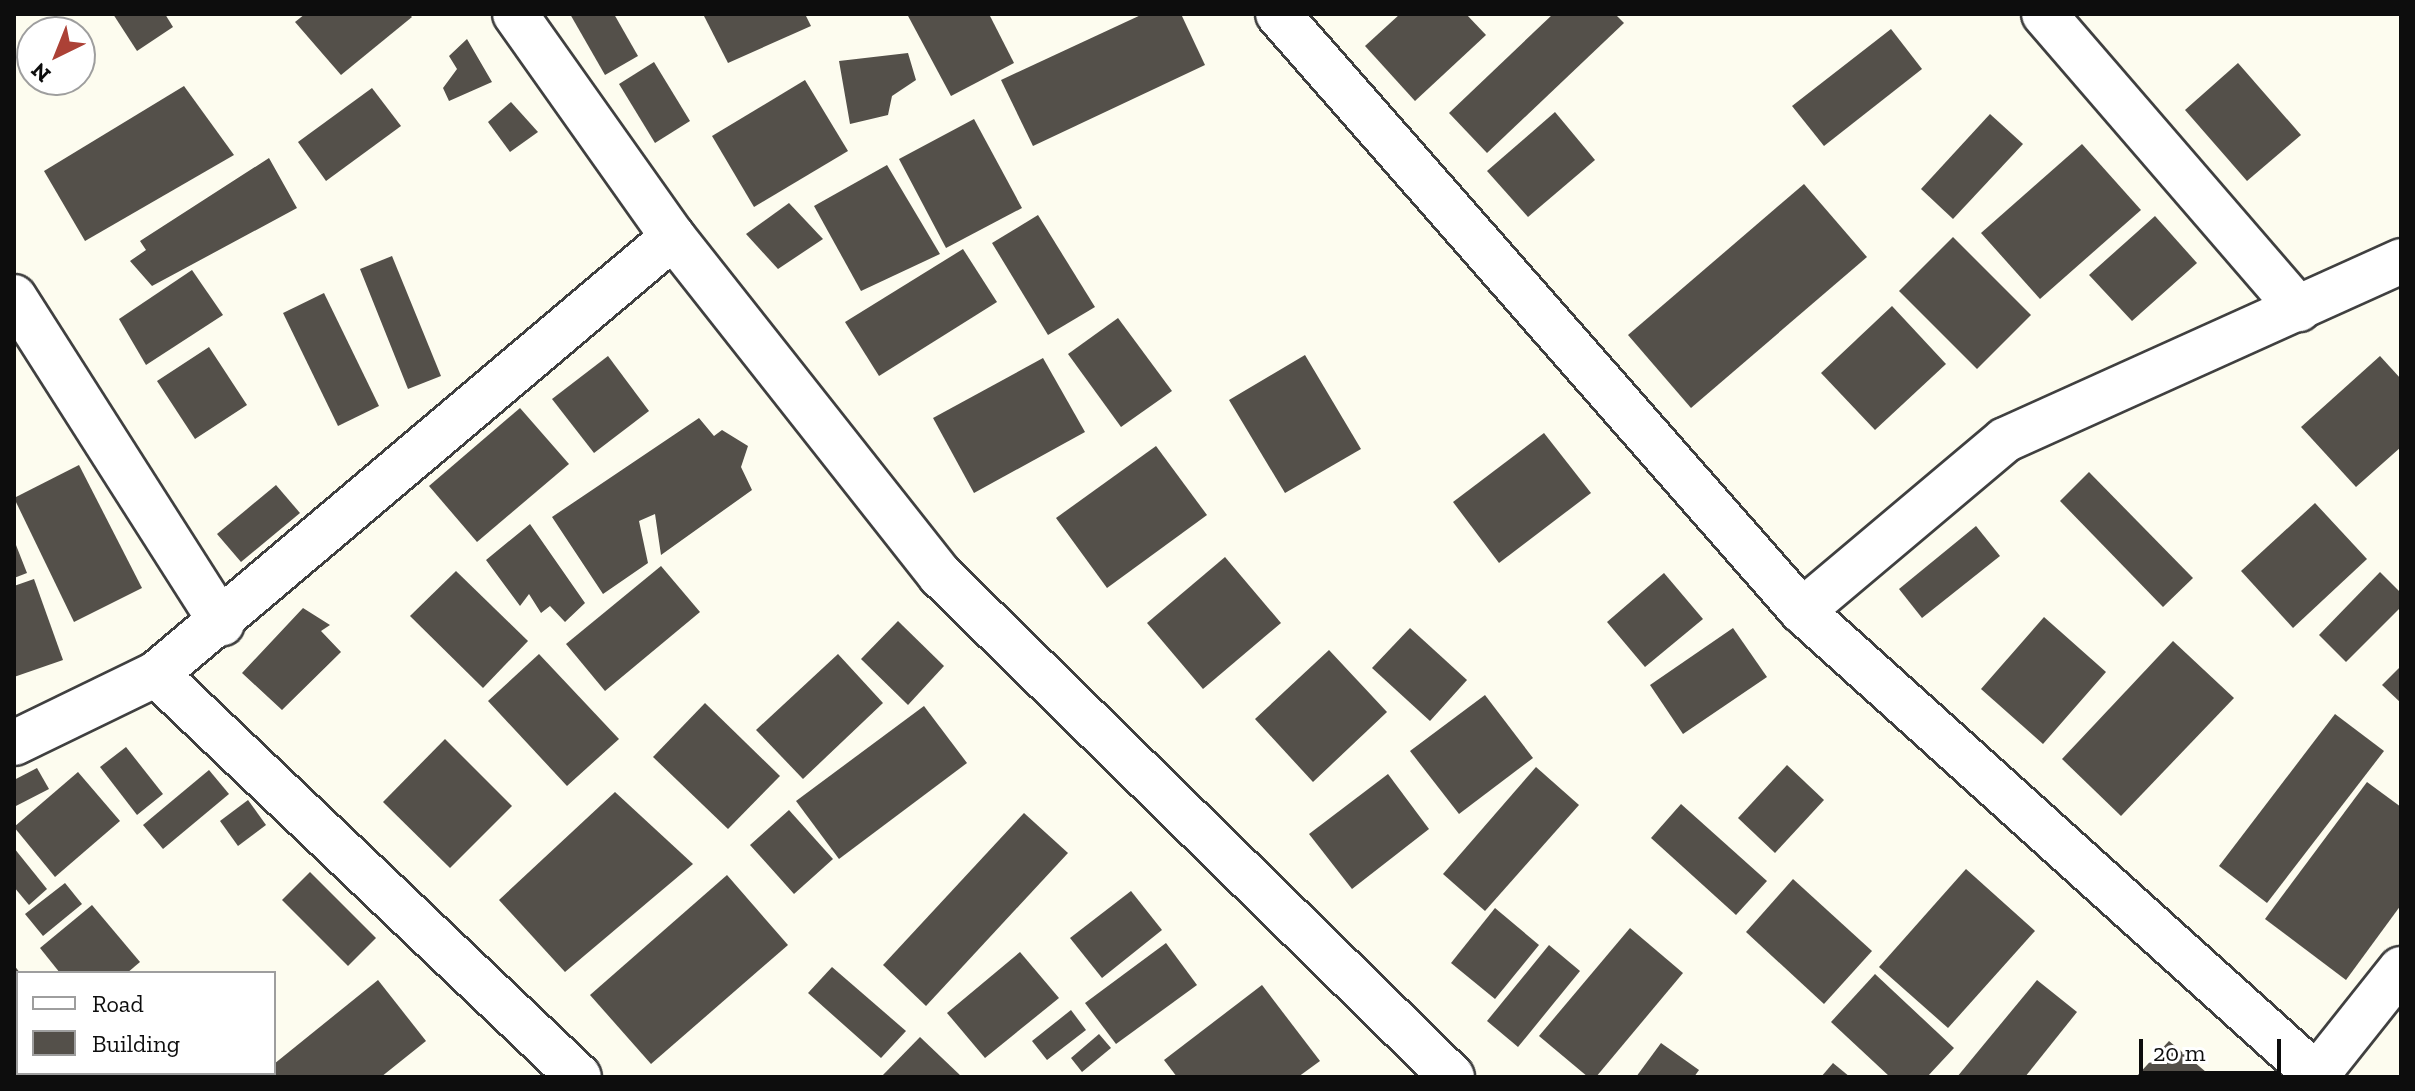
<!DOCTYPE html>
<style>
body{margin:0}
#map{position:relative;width:2415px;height:1091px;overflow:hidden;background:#fdfcef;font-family:"Zilla Slab",serif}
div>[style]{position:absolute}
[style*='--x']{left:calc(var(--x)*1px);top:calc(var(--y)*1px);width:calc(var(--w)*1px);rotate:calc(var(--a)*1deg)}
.building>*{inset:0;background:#54504a}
.roads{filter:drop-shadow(2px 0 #404040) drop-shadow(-2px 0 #404040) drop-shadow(0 2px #404040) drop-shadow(0 -2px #404040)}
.minor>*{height:44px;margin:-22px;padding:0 22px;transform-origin:22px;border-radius:22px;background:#fff}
span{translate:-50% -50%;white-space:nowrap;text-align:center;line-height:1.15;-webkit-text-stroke:8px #fff;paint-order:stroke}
.frame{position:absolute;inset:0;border:16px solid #0d0d0d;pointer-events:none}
.legend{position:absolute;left:16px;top:971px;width:260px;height:104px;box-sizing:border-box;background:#fff;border:2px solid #9e9e9e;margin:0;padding:10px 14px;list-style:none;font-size:24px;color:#0d0d0d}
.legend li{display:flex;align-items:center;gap:16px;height:40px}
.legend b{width:40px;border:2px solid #9e9e9e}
.north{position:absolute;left:16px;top:16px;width:80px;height:80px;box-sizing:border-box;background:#fff;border:2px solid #9e9e9e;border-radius:50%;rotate:223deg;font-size:22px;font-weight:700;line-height:32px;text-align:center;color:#0d0d0d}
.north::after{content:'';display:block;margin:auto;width:28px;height:36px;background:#ac4136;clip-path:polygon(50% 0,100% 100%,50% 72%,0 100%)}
.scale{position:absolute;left:2139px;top:1039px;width:142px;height:36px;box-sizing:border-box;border:4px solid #0d0d0d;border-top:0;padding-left:10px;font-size:24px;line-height:28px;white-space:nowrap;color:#0d0d0d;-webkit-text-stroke:6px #fff;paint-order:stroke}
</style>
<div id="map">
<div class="building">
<div style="clip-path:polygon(113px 14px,165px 14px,173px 27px,137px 51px)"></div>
<div style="clip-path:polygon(305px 14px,409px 14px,412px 17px,341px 75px,295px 22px)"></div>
<div style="clip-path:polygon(570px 14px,614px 14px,638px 56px,605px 75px)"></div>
<div style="clip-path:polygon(703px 14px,805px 14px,811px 26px,728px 63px)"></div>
<div style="clip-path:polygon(907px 14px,989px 14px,1014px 63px,951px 96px)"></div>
<div style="clip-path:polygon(1143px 14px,1181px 14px,1205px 65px,1033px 146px,1001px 80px)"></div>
<div style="clip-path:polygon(1400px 14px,1466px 14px,1486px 35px,1415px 101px,1365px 46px)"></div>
<div style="clip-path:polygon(1553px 14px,1615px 14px,1624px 23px,1487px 153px,1449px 113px)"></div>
<div style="clip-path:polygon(1891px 29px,1922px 69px,1824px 146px,1792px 106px)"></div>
<div style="clip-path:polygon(467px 39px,492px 82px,449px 101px,443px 88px,457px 69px,449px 56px)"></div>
<div style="clip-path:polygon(908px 53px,916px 80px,892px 96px,888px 115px,850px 124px,839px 61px)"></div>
<div style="clip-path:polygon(654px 62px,690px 121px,655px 143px,619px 84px)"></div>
<div style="clip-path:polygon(2238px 63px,2301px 135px,2247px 181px,2185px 110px)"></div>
<div style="clip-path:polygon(805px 80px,848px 151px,754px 207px,712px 136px)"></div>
<div style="clip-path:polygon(184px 86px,234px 155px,85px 241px,44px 171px)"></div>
<div style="clip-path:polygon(372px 88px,401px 126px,326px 181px,298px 142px)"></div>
<div style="clip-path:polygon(511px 102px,538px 132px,510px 152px,488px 122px)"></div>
<div style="clip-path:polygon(1555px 112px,1595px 160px,1528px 217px,1487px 171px)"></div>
<div style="clip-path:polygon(1990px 114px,2023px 144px,1953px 219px,1921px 189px)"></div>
<div style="clip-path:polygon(974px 119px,1022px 208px,946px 248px,899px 159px)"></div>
<div style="clip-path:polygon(2082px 144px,2141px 210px,2040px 299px,1981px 233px)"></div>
<div style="clip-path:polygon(269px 158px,297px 208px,152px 286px,130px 261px,146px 250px,140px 241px)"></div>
<div style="clip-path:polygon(887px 165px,940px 254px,861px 291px,814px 206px)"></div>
<div style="clip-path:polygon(1804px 184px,1867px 257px,1691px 408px,1628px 335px)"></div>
<div style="clip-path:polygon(789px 203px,823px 239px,778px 269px,746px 234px)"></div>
<div style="clip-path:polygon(1038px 215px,1095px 307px,1048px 335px,992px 243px)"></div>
<div style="clip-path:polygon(2155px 216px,2197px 263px,2132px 321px,2089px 275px)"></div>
<div style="clip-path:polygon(1953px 237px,2031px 315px,1977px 369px,1899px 291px)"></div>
<div style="clip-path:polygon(963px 249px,997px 302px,879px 376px,845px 322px)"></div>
<div style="clip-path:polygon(392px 256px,441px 376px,408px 389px,360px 269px)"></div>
<div style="clip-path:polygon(192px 270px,223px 315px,146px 365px,119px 319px)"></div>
<div style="clip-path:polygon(324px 293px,379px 406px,338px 426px,283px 313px)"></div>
<div style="clip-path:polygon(1892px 306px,1946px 364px,1875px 430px,1821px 373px)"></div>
<div style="clip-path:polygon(1118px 318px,1172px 391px,1121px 427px,1068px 354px)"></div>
<div style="clip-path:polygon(209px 347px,247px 405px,195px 439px,157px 381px)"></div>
<div style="clip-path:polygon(1305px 355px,1361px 449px,1285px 493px,1229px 400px)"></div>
<div style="clip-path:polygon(608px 356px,649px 411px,594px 453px,552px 399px)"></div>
<div style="clip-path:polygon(2380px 356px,2401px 379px,2401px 447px,2356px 487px,2301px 427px)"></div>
<div style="clip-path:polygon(1043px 358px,1085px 432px,974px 493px,933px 418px)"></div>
<div style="clip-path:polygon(520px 408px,569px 464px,477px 542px,429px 486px)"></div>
<div style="clip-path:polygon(699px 418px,714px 436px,722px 430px,748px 446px,741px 467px,752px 490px,661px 555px,655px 514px,639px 521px,648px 563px,603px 594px,552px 517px)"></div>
<div style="clip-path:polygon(1544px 433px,1591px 493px,1499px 563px,1453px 502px)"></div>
<div style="clip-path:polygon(1156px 446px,1207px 515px,1107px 588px,1056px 518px)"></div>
<div style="clip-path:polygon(79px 465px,142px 588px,74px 622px,14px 498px)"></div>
<div style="clip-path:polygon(2089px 472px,2193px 578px,2163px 607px,2060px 501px)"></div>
<div style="clip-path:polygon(276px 485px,300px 513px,241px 562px,217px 534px)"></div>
<div style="clip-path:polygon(2315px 503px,2367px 559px,2293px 628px,2241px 571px)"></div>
<div style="clip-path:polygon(530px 524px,585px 603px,565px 622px,550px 606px,541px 613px,529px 594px,520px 606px,486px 560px)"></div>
<div style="clip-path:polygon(1976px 526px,2000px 556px,1922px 618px,1899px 589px)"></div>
<div style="clip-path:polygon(14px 540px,27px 573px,14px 578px)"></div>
<div style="clip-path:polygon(1225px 557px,1281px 623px,1203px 689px,1147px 623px)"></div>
<div style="clip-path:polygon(661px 566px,700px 612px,605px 691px,566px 644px)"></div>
<div style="clip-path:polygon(456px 571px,528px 641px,483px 688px,410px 616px)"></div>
<div style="clip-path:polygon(2380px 572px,2401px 593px,2401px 607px,2346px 662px,2319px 635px)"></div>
<div style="clip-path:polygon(1664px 573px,1703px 619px,1645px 667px,1607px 622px)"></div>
<div style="clip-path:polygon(34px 579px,63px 660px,14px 677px,14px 586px)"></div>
<div style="clip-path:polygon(303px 608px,330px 625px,321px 631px,341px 652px,282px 710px,242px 673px)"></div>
<div style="clip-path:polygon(2044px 617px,2106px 672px,2043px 744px,1981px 689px)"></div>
<div style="clip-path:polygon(898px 621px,944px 666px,908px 705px,861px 659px)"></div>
<div style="clip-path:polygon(1410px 628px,1467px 680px,1430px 721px,1372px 668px)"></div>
<div style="clip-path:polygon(1733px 628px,1767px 677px,1683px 734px,1650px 685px)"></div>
<div style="clip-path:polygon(2173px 641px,2234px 698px,2121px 816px,2062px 759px)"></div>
<div style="clip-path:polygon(1329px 650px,1387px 712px,1313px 782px,1255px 719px)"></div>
<div style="clip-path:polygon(539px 654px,619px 739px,567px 786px,488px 701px)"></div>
<div style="clip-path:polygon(838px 654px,883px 703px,803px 779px,756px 730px)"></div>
<div style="clip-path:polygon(2401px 666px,2401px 703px,2382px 685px)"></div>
<div style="clip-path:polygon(1485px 695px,1533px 758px,1459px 814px,1410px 751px)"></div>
<div style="clip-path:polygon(705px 703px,780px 776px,728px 829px,653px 757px)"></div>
<div style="clip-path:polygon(924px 706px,967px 763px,839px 859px,796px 801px)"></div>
<div style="clip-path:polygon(2335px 714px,2384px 751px,2267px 903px,2219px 866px)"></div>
<div style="clip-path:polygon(445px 739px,512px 806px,450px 868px,383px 802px)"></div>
<div style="clip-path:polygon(126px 747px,163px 794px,137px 815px,100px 767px)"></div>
<div style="clip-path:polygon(1787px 765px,1824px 800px,1775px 853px,1738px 818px)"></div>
<div style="clip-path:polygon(1536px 767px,1579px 805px,1485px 911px,1443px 874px)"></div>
<div style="clip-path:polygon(37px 768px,49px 789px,14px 807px,14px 780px)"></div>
<div style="clip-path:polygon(209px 770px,229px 794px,163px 849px,143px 825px)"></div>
<div style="clip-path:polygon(78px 772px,120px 821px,55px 877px,14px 827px)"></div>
<div style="clip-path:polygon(1388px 774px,1429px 829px,1352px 889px,1309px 834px)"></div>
<div style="clip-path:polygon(2367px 782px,2401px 807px,2401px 905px,2346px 980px,2265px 919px)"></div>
<div style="clip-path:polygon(615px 792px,693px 864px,565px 972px,499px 900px)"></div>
<div style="clip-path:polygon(248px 800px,266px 825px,238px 846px,220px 821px)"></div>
<div style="clip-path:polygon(1681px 804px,1767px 881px,1736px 915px,1651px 838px)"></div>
<div style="clip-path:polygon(789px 810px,833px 859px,794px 894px,750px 845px)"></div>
<div style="clip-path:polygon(1024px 813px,1068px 853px,926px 1006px,883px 965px)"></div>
<div style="clip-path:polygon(14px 848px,47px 889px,29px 905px,14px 887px)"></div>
<div style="clip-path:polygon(1966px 869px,2035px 931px,1948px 1028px,1879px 967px)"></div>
<div style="clip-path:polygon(310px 872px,376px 938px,348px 966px,282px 900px)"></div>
<div style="clip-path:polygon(727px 875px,788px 945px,651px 1064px,590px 995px)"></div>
<div style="clip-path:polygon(1793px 879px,1872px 951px,1824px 1004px,1746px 932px)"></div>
<div style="clip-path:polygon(65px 883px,82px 904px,43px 936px,25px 914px)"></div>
<div style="clip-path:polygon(1131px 891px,1162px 930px,1102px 978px,1070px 938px)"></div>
<div style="clip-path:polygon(92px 905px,140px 962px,127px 973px,60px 973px,40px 948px)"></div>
<div style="clip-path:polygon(1495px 908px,1539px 945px,1495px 999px,1451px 963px)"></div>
<div style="clip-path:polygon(1630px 928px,1683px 973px,1596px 1077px,1588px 1077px,1539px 1036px)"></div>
<div style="clip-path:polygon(1166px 943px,1197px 985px,1116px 1044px,1085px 1003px)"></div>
<div style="clip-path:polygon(1549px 945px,1580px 971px,1518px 1047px,1487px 1021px)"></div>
<div style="clip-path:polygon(1020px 952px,1059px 998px,985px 1058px,947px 1013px)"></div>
<div style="clip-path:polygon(14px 965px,20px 973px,14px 1062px)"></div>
<div style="clip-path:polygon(832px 967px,906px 1031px,881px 1058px,808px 993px)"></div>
<div style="clip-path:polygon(1875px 974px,1954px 1048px,1927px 1077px,1890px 1077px,1831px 1022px)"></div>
<div style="clip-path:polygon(378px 980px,426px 1041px,381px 1077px,272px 1077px,274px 1064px)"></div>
<div style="clip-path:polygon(2037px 980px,2077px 1012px,2025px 1077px,1957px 1077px)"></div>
<div style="clip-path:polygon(1262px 985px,1320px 1061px,1298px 1077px,1177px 1077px,1164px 1060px)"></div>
<div style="clip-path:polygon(1071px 1010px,1086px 1030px,1047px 1060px,1032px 1041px)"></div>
<div style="clip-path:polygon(1099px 1034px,1111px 1048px,1082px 1072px,1071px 1058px)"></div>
<div style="clip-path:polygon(920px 1037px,962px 1077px,881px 1077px)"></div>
<div style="clip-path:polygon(2169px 1041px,2212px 1077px,2136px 1077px)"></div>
<div style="clip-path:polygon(1661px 1043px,1699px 1070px,1694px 1077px,1636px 1077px)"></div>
<div style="clip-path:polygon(1833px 1063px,1850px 1077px,1821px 1077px)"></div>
<div style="clip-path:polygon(139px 1073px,205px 1073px,201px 1077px)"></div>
</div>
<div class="roads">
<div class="minor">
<div style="--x:515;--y:14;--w:273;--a:54.7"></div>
<div style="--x:673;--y:237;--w:431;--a:51.7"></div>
<div style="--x:940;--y:575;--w:717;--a:44.43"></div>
<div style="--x:1278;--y:14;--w:794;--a:48.73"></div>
<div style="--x:1802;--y:611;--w:692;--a:42.07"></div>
<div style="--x:2044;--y:14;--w:390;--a:49.2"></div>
<div style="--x:14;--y:297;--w:387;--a:57.5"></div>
<div style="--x:1802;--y:611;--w:265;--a:-40.1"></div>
<div style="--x:2005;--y:440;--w:435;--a:-24.3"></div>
<div style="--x:156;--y:674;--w:584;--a:43.61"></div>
<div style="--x:14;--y:743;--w:158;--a:-25.9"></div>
<div style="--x:156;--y:674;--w:677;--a:-40.21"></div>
<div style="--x:2315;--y:1077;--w:138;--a:-51.5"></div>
</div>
</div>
<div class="frame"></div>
<ul class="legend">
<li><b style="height:10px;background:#fff"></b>Road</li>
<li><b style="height:22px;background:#54504a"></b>Building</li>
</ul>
<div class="north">N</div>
<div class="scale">20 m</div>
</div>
